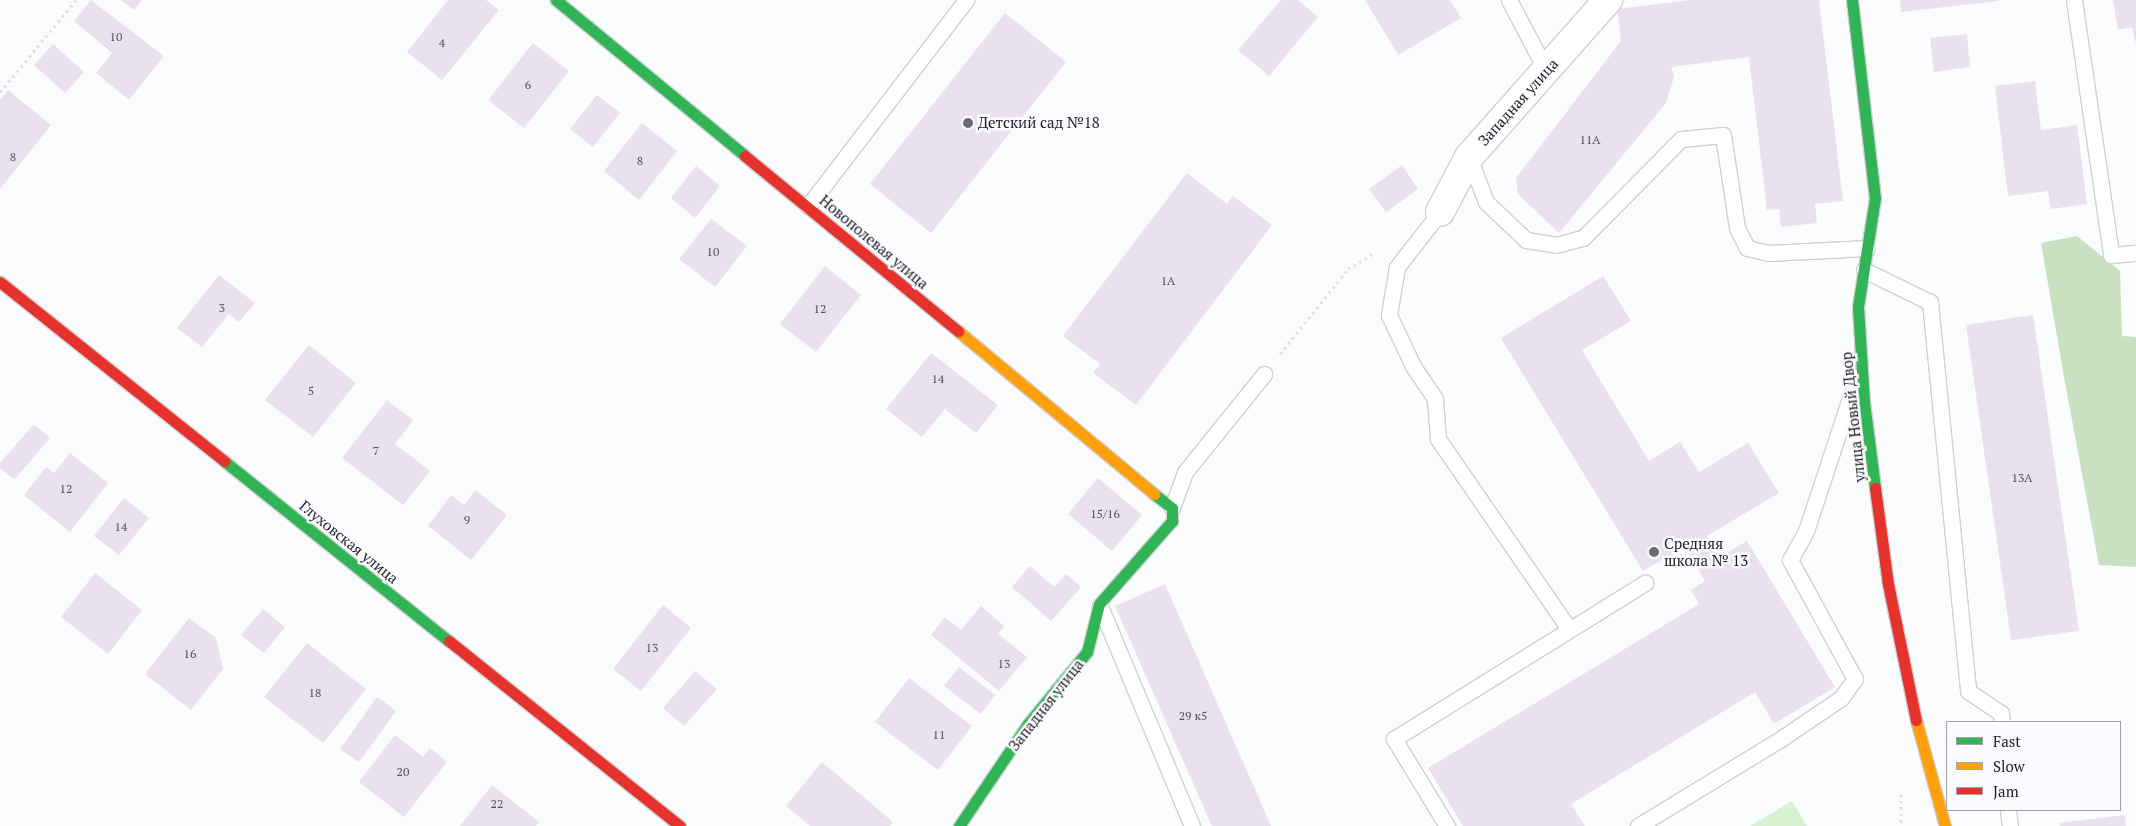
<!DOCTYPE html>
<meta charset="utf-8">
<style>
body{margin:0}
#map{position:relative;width:2136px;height:826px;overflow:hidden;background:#fbfcfe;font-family:"PT Serif",serif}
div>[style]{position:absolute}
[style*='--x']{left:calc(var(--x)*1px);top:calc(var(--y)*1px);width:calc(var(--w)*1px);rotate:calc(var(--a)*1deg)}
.green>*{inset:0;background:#d8f1d1}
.forest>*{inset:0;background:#c8e1c1}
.building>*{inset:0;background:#e9e1ed}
.path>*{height:3px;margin-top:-1.5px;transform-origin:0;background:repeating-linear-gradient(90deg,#e0e0e0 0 2.5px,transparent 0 6.5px)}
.roads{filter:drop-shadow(1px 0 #cfd0d3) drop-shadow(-1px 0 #cfd0d3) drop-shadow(0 1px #cfd0d3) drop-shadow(0 -1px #cfd0d3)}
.lane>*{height:15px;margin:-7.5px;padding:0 7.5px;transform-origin:7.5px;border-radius:7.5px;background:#feffff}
.street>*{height:28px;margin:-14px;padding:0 14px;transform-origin:14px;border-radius:14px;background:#feffff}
.fast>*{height:11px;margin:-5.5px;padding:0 5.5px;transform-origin:5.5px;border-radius:5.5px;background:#30b455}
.slow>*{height:11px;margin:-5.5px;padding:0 5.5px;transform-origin:5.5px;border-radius:5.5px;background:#ff9f0a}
.jam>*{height:11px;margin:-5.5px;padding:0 5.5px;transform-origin:5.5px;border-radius:5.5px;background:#e5322d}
.dots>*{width:14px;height:14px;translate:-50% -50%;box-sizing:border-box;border:2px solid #fafbff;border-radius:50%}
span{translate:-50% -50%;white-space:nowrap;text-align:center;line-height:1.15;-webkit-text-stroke:5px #fafbff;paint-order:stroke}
.number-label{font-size:12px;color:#515055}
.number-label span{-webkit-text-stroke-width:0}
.street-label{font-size:15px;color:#1e1f22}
.poi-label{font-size:15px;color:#1e1f22}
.left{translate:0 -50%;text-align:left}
.legend{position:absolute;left:1946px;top:721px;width:175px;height:90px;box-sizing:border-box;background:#fafbff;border:1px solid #a2a3a7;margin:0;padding:6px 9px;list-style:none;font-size:15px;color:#1e1f22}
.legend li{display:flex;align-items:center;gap:10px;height:25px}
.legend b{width:25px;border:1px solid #a2a3a7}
</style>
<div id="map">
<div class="green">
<div style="clip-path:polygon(1792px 801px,1807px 826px,1750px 826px)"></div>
</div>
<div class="forest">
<div style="clip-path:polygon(2077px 236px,2120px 271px,2122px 336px,2136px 337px,2136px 567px,2099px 565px,2064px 377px,2041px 243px)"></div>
</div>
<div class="building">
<div style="clip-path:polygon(91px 0,164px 56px,129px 100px,96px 73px,112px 53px,74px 21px)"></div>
<div style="clip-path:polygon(121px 0,142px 0,134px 10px)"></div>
<div style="clip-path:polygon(448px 0,486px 0,499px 10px,442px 80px,407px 52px)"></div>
<div style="clip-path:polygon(1281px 0,1298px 0,1318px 17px,1269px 76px,1238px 50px)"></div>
<div style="clip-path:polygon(1365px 0,1450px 0,1461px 18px,1398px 55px)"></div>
<div style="clip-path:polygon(1690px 0,1819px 0,1843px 201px,1815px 204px,1817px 223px,1781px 227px,1779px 209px,1767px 210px,1749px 57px,1671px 67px,1674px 77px,1666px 103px,1559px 233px,1518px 194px,1516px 178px,1621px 41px,1617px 9px)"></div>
<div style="clip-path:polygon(1900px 0,1999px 0,1999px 1px,1901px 12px)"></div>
<div style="clip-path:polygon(2113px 0,2136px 0,2136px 44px,2132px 27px,2118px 30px)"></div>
<div style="clip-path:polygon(1005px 13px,1066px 62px,931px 233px,870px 184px)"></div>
<div style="clip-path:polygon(1967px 34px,1970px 67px,1934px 72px,1930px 38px)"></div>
<div style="clip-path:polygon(533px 43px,569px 71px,524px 128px,488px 100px)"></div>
<div style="clip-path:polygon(53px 44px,84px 72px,65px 93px,34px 65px)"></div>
<div style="clip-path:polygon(2035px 81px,2041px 130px,2077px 125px,2087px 204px,2051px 209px,2048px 191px,2008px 196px,1995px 86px)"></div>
<div style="clip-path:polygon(8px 90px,51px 125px,0 189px,0 100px)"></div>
<div style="clip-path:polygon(597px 95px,620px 113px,593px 147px,570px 129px)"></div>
<div style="clip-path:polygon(642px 123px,677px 151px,639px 200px,604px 171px)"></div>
<div style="clip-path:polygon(1402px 165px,1418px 189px,1386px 212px,1369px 189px)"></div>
<div style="clip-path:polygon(696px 166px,720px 186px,695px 218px,671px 198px)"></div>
<div style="clip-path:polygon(1187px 173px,1227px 204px,1233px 196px,1272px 225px,1136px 405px,1093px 373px,1100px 364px,1063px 336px)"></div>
<div style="clip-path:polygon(711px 219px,747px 246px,715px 287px,679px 259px)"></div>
<div style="clip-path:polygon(825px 266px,861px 295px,816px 352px,780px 324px)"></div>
<div style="clip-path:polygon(219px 275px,255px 303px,239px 322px,229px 314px,202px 347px,177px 328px)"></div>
<div style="clip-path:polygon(1603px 276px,1631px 321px,1582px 350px,1649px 461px,1680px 442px,1699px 472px,1748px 443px,1779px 493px,1707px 536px,1720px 557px,1747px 541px,1835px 687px,1774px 724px,1755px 692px,1571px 804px,1585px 826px,1463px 826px,1428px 768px,1699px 604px,1691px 590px,1705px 581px,1685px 547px,1643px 571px,1501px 338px)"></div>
<div style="clip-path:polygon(2033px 315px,2079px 631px,2011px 640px,1966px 325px)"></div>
<div style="clip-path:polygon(309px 345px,356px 383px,313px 437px,265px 400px)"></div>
<div style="clip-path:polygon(931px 353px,998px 405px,976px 433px,945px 409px,922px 437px,886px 409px)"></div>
<div style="clip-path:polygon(387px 400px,413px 420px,395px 444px,430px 471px,403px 505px,342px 458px)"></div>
<div style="clip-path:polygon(34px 424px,50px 438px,14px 480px,0 468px,0 463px)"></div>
<div style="clip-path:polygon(70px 453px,108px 483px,70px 532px,24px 495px,46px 467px,54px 473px)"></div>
<div style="clip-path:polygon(1098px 478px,1142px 515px,1112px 551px,1068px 514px)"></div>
<div style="clip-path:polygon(475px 490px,507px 515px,471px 560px,428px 526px,451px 495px,464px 505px)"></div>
<div style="clip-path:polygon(124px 498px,149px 518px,119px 555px,94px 536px)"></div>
<div style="clip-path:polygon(1030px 566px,1054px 587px,1066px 574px,1081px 587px,1051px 621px,1012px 587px)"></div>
<div style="clip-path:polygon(95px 573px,142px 610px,108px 654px,61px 617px)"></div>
<div style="clip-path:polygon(1165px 584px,1271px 826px,1212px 826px,1115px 606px)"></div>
<div style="clip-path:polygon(663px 605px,691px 628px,641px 691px,613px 669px)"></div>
<div style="clip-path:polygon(981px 606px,1004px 626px,998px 634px,1027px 657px,999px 691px,931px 635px,945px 617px,961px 630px)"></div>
<div style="clip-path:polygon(263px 609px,285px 627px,264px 653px,241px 635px)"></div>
<div style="clip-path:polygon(189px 618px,216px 638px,223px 669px,191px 710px,145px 674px)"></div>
<div style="clip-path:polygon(307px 643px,366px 689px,323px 743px,264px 697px)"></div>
<div style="clip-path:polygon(959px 667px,995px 695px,981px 714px,944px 686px)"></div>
<div style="clip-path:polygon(695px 671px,717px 689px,684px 726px,663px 708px)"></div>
<div style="clip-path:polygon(909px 678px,972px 726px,938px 770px,875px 722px)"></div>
<div style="clip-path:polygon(377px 697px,396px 711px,359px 762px,340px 749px)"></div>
<div style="clip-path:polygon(395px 735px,423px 757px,430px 748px,447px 762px,404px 817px,359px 782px)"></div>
<div style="clip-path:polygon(822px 762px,893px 822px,890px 826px,810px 826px,786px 806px)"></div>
<div style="clip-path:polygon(492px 785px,539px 822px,536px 826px,460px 826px)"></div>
<div style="clip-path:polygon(2125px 815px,2126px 826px,2060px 826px,2059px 823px)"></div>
</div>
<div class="path">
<div style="--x:0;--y:92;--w:119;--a:-50.4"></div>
<div style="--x:1280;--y:354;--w:109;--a:-51.3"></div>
<div style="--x:1348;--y:269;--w:29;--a:-31"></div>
<div style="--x:1901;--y:794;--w:32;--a:90"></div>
</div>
<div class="roads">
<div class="lane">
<div style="--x:1509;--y:0;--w:81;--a:62.2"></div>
<div style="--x:2074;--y:0;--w:258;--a:81.7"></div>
<div style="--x:2111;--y:255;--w:25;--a:-5"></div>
<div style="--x:1469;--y:157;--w:48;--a:69.3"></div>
<div style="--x:1486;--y:202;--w:55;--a:43.5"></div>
<div style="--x:1526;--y:240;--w:30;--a:9"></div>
<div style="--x:1556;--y:245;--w:28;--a:-15"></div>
<div style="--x:1583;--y:238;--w:139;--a:-45.3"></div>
<div style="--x:1681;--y:139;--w:42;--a:-5.4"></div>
<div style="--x:1723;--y:135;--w:94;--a:81.4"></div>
<div style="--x:1737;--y:228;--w:22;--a:63"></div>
<div style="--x:1747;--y:248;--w:22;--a:13"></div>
<div style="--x:1768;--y:253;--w:99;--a:-2.9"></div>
<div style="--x:808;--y:206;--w:260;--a:-52.5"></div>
<div style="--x:1440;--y:212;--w:70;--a:128"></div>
<div style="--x:1397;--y:267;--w:49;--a:99.5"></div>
<div style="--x:1389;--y:315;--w:56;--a:64.8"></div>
<div style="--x:1413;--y:366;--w:40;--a:56"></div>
<div style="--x:1435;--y:399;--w:40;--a:85.7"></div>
<div style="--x:1438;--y:439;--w:231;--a:55.4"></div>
<div style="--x:1864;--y:270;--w:73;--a:25.9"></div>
<div style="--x:1930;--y:302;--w:391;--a:84.4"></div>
<div style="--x:1968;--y:691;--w:40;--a:34"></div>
<div style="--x:2001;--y:713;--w:9;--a:84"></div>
<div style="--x:1172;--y:508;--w:38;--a:-70"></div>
<div style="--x:1185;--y:472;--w:126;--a:-51.1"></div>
<div style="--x:1100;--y:606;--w:238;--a:67.3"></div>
<div style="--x:2008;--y:810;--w:16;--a:83"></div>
<div style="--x:1447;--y:826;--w:102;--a:-121.3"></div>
<div style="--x:1394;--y:739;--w:296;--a:-31.9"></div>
<div style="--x:1638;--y:826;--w:169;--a:-31.4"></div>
<div style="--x:1782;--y:738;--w:71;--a:-34.1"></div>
<div style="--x:1841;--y:698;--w:24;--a:-54"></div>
<div style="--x:1855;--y:679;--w:136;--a:-118.6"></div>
<div style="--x:1790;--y:560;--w:33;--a:-61"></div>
<div style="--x:1806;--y:531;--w:162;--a:-71.7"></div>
</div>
<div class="street">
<div style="--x:1440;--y:212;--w:62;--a:-62.2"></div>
<div style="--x:1469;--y:157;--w:210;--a:-48.5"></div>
</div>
<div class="fast">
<div style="--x:556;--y:0;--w:245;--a:39.5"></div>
<div style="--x:1852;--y:0;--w:199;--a:83.4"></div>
<div style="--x:1875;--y:198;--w:110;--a:98.9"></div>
<div style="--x:1858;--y:307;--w:95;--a:86.4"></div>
<div style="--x:1864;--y:402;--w:87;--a:82.7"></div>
<div style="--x:224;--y:461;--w:288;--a:38.7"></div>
<div style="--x:959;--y:826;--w:122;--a:-56"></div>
<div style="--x:1027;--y:725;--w:94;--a:-50.6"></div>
<div style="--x:1087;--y:652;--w:49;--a:-76"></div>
<div style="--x:1099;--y:604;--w:111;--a:-48.7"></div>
<div style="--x:1172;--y:521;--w:13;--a:-90"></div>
<div style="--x:1172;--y:508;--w:23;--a:-142"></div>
</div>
<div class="slow">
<div style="--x:958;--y:331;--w:255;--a:39.7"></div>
<div style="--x:1916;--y:720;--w:110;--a:74.7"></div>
</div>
<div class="jam">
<div style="--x:745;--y:156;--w:276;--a:39.4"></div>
<div style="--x:0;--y:282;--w:287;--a:38.6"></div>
<div style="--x:1875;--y:488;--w:97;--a:82.3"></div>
<div style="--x:1888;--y:584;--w:139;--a:78.4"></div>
<div style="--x:449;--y:641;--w:296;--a:38.7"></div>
</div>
</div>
<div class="dots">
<div style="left:968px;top:123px;background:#6b6c6f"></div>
<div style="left:1654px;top:552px;background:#6b6c6f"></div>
</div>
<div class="number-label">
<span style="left:116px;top:37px">10</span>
<span style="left:442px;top:43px">4</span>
<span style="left:528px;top:85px">6</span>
<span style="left:1590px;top:140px">11А</span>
<span style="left:13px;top:157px">8</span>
<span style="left:640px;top:161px">8</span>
<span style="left:713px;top:252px">10</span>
<span style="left:1168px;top:281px">1А</span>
<span style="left:222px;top:308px">3</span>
<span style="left:820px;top:309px">12</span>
<span style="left:938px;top:379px">14</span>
<span style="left:311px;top:391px">5</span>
<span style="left:376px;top:451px">7</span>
<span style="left:2022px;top:478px">13А</span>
<span style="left:66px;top:489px">12</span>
<span style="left:1105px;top:514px">15/16</span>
<span style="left:467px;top:520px">9</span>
<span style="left:121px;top:527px">14</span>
<span style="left:652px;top:648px">13</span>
<span style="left:190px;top:654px">16</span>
<span style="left:1004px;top:664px">13</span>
<span style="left:315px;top:693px">18</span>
<span style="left:1193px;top:716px">29 к5</span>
<span style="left:939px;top:735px">11</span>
<span style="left:403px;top:772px">20</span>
<span style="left:497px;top:804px">22</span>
</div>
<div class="street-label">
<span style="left:1518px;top:102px;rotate:-48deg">Западная улица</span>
<span style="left:874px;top:242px;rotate:40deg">Новополевая улица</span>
<span style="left:1853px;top:417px;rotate:-96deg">улица Новый Двор</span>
<span style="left:349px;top:542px;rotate:39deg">Глуховская улица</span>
<span style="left:1046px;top:705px;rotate:-52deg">Западная улица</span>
</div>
<div class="poi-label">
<span class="left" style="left:978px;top:123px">Детский сад №18</span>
<span class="left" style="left:1664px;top:552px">Средняя<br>школа № 13</span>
</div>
<ul class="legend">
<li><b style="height:6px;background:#30b455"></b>Fast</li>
<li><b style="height:6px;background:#ff9f0a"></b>Slow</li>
<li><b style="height:6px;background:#e5322d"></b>Jam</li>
</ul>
</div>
